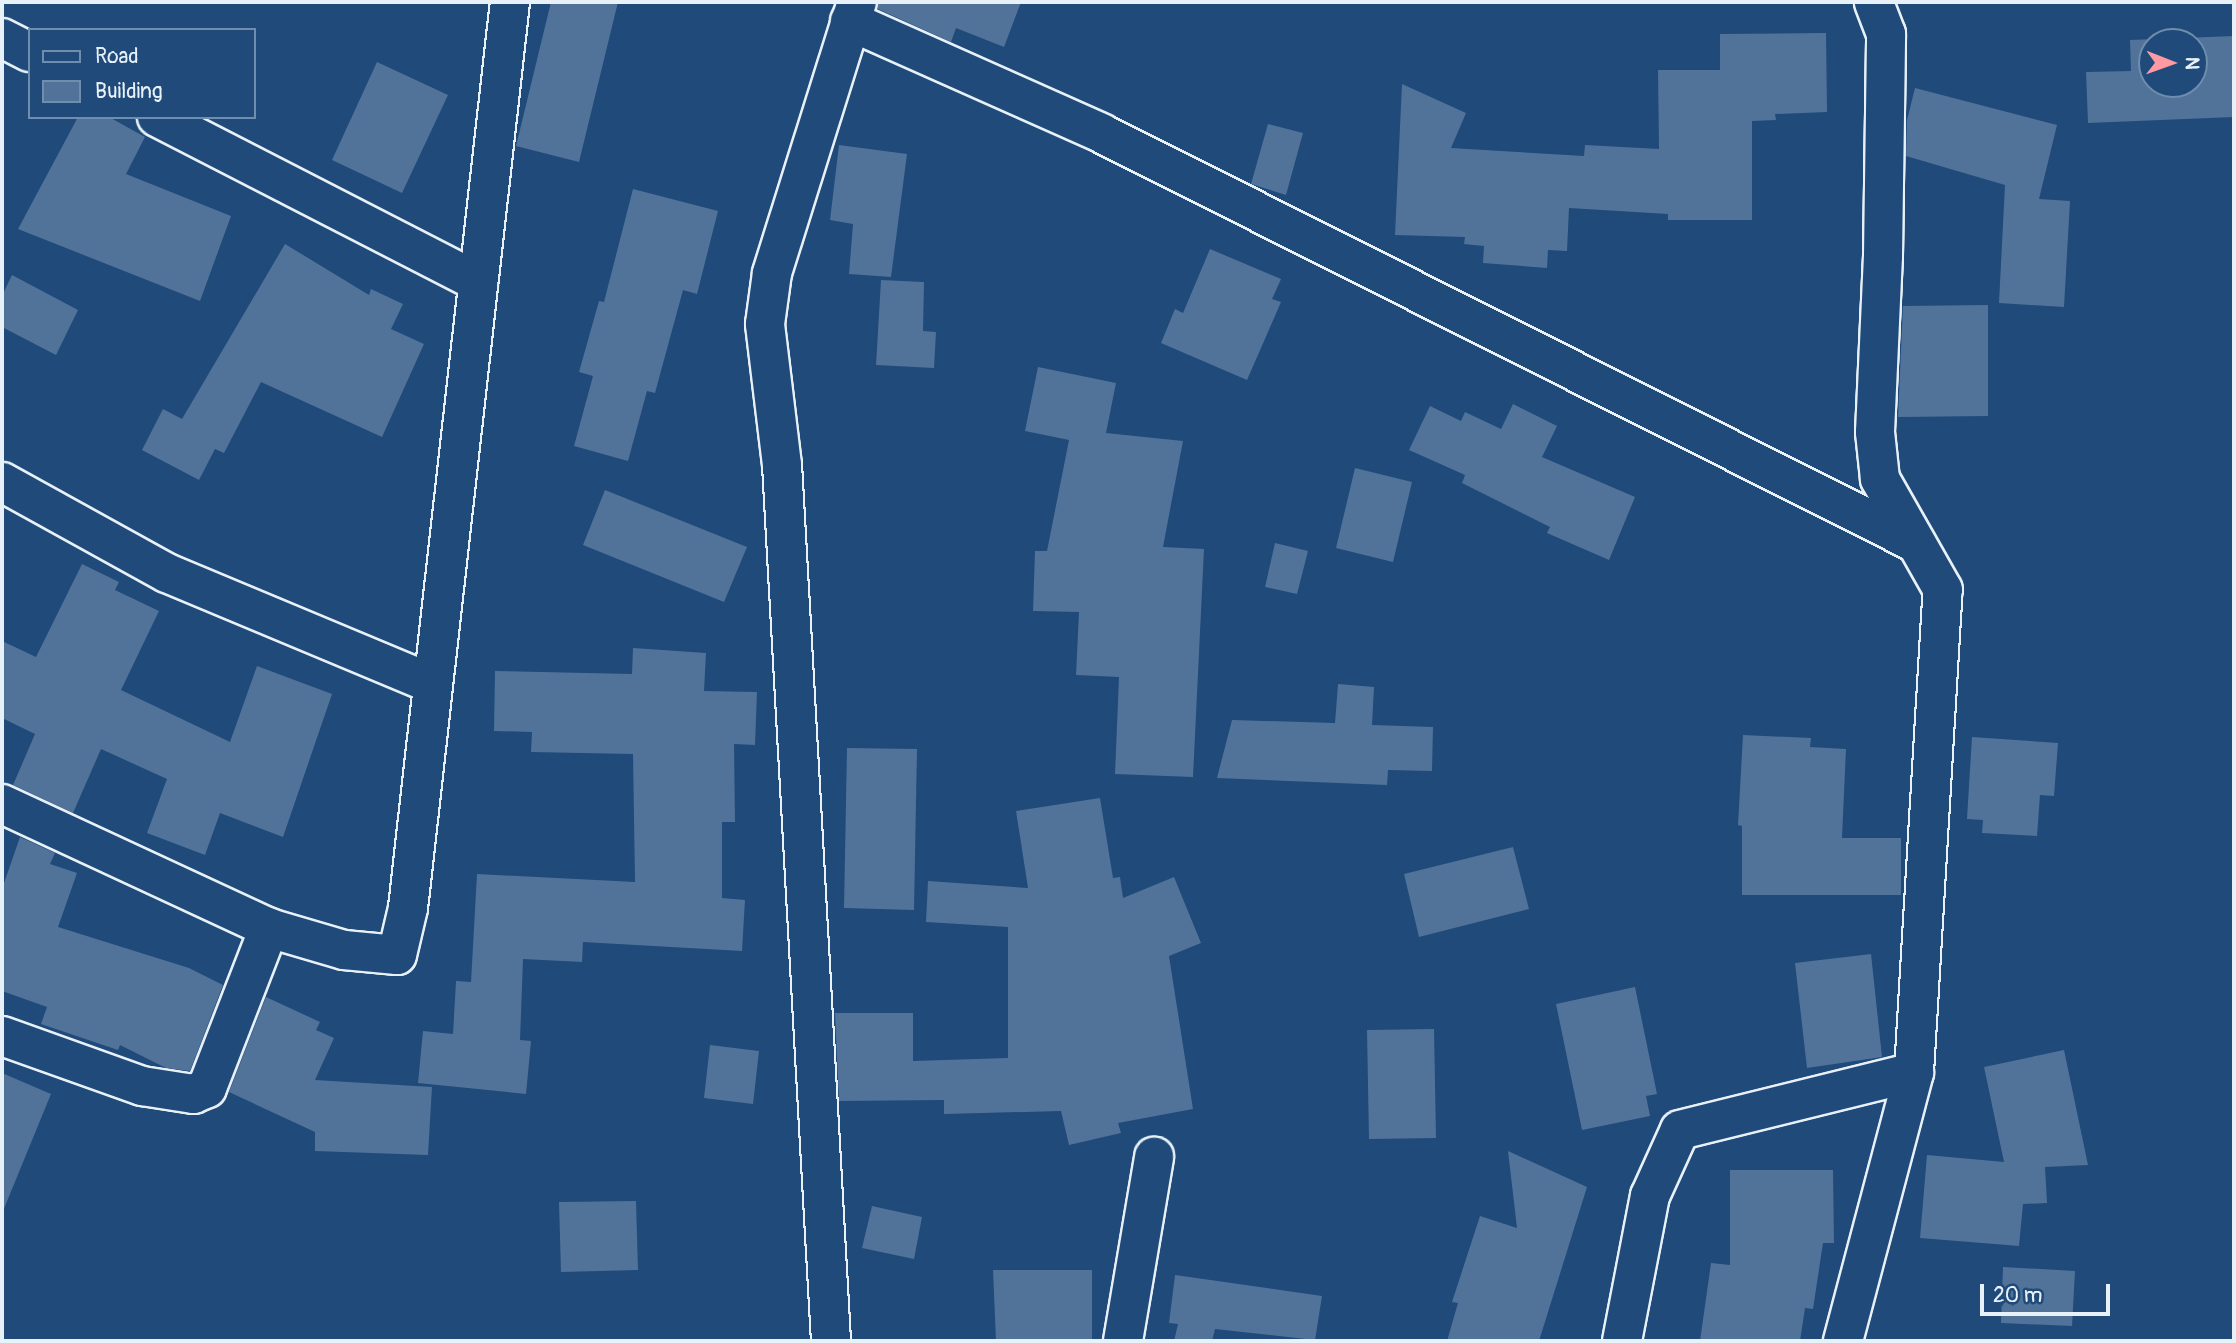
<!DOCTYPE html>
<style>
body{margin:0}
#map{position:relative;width:2236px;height:1343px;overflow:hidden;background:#1f4a7a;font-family:Pangolin,sans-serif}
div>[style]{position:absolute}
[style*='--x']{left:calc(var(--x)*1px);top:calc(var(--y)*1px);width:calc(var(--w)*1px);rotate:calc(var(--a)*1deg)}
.building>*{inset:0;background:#517399}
.roads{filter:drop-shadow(2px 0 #e8f1f8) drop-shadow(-2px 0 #e8f1f8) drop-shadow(0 2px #e8f1f8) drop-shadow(0 -2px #e8f1f8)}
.minor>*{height:38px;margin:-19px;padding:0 19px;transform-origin:19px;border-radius:19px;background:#1f4a7a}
span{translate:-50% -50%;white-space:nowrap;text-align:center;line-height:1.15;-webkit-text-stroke:7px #1f4a7a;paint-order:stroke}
.frame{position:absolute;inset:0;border:4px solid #e8f1f8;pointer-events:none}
.legend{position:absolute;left:28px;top:28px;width:228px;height:91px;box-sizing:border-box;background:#1f4a7a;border:2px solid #6f8dac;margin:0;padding:9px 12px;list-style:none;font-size:21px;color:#e8f1f8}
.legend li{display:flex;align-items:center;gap:14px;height:35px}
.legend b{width:35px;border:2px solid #6f8dac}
.north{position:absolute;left:2138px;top:28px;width:70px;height:70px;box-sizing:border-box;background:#1f4a7a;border:2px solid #6f8dac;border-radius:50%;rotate:91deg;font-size:19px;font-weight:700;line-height:28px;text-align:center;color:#e8f1f8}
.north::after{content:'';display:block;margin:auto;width:24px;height:32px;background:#ff9aa2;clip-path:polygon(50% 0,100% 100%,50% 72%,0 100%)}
.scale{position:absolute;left:1980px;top:1284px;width:130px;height:32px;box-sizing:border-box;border:4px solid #e8f1f8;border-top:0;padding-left:9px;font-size:21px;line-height:24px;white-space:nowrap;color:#e8f1f8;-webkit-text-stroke:5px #1f4a7a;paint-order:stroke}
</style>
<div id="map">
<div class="building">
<div style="clip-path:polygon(551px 2px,618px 2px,579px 162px,516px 146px)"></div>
<div style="clip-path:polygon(878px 2px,1021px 2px,1004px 47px,956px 28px,951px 42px,878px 9px)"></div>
<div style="clip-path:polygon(1826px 33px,1827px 112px,1775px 114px,1776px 120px,1752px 121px,1752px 220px,1668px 220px,1668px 214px,1569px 208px,1567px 251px,1548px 250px,1547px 268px,1483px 263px,1484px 246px,1464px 244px,1465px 237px,1395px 235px,1402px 84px,1466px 113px,1451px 148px,1584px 156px,1585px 145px,1659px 149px,1658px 70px,1720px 70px,1720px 34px)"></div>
<div style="clip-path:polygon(evenodd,2234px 36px,2234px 117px,2088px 123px,2086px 72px,2131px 71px,2130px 40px,2234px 36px,2152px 42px,2194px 42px,2194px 84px,2152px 84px,2152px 42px)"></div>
<div style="clip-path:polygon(377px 62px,448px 95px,402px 193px,332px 160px)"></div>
<div style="clip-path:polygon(1915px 88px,2057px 125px,2039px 199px,2070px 201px,2064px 307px,1999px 303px,2005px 185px,1906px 156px,1907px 120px)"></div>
<div style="clip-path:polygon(78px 117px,109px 117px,145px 137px,126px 174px,231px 216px,200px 301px,18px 229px)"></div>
<div style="clip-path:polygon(1268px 124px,1303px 133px,1286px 195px,1251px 184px)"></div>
<div style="clip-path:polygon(839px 145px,907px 154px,891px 277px,849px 274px,853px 224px,830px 220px)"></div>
<div style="clip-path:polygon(633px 189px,718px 211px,697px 294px,683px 290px,655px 393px,647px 391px,628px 461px,574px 446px,593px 376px,579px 372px,599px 301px,604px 302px)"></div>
<div style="clip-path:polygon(285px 244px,369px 295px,371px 289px,403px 304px,391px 329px,424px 344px,382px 437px,261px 382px,224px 453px,215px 449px,199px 480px,142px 450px,163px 409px,182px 419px)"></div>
<div style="clip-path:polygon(1210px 249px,1281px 279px,1272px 299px,1281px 302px,1247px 380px,1161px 343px,1175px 309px,1183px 313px)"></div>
<div style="clip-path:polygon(12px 275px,78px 310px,56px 355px,2px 327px,2px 296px)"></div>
<div style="clip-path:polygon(881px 280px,924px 282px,923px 331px,936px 332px,934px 368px,876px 365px)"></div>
<div style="clip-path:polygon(1988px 305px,1988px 416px,1898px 417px,1903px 306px)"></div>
<div style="clip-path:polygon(1038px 367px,1116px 383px,1106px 433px,1183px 441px,1163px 547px,1204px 549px,1193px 777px,1115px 774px,1119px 677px,1076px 675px,1079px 612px,1033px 611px,1035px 551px,1047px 551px,1069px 440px,1025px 431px)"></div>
<div style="clip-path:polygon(1513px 404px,1557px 426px,1542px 457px,1635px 497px,1609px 560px,1547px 533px,1550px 527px,1462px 483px,1465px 475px,1409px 450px,1430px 406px,1461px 421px,1465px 412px,1501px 429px)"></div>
<div style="clip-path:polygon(1355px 468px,1412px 482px,1393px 562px,1336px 548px)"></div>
<div style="clip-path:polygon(605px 490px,747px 547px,724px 602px,583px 545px)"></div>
<div style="clip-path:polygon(1275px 543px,1308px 551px,1297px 594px,1265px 587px)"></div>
<div style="clip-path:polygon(82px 564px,119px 582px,115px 590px,159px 611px,121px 690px,230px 742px,257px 666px,332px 694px,283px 837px,220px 813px,205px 855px,147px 833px,167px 779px,101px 749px,73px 813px,13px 785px,35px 734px,2px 718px,2px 641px,36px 657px)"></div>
<div style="clip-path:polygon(633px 648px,706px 653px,704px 691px,757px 692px,755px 745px,734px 744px,735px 822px,722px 822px,722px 898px,745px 900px,742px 951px,583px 942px,582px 962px,523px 959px,520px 1040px,531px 1041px,526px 1094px,418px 1083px,423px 1031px,453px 1034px,456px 981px,471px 982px,477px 874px,635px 882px,633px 754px,531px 752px,532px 732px,494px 731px,495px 671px,632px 674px)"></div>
<div style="clip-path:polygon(1338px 684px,1374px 687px,1372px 725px,1433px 727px,1432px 771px,1388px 770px,1387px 785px,1217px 778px,1232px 720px,1335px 723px)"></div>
<div style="clip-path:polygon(1743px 735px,1811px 738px,1810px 747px,1846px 749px,1842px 838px,1901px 838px,1901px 895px,1742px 895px,1742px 826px,1738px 825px)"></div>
<div style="clip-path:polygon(1972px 737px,2058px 743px,2054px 796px,2040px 795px,2037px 836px,1982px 833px,1983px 820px,1967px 819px)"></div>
<div style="clip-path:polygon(847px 748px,917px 749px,914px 910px,844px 908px)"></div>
<div style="clip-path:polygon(1100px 798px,1113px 878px,1120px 877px,1123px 898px,1174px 877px,1201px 943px,1169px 956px,1193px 1109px,1118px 1123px,1121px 1133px,1069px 1145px,1061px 1111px,944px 1114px,944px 1100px,839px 1101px,835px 1013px,913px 1013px,913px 1061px,1008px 1058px,1008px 927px,926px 922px,928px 881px,1028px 888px,1016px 811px)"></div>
<div style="clip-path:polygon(20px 837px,55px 853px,50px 864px,77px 873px,58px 927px,189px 968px,223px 985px,190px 1071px,166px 1068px,120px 1045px,118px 1050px,41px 1024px,47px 1007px,2px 991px,2px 889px)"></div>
<div style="clip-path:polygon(1513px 847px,1529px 909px,1419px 937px,1404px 874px)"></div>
<div style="clip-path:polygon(1871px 954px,1882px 1057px,1807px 1068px,1795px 963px)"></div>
<div style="clip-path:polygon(1635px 987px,1657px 1094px,1646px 1096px,1650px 1116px,1582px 1130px,1556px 1004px)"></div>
<div style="clip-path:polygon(266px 997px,320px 1022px,316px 1030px,334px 1038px,315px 1080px,432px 1087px,428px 1155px,315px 1151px,315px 1132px,229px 1092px)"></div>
<div style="clip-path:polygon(1434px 1029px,1436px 1138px,1369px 1139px,1367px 1030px)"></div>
<div style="clip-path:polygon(710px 1045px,759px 1051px,753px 1104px,704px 1098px)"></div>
<div style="clip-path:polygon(2064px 1050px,2088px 1165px,2045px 1167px,2047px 1203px,2023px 1204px,2019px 1246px,1920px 1238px,1927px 1155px,2004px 1162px,1984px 1067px)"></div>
<div style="clip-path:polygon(2px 1073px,51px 1094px,3px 1211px,2px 1211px)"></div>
<div style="clip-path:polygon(1508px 1151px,1587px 1187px,1539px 1341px,1447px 1341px,1458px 1303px,1452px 1302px,1480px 1216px,1517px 1228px)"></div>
<div style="clip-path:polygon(1730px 1170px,1833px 1170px,1834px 1243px,1823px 1243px,1813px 1309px,1805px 1308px,1800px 1341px,1700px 1341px,1711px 1263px,1730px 1265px)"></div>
<div style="clip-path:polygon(636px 1201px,638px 1270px,561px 1272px,559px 1202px)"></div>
<div style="clip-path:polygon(872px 1206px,922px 1217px,914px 1259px,862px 1248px)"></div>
<div style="clip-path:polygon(2003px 1267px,2075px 1271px,2072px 1326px,2001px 1323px)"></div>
<div style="clip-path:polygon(993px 1270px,1092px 1270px,1092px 1341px,996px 1341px)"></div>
<div style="clip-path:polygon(1175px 1275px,1322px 1296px,1315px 1340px,1215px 1329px,1212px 1341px,1174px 1341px,1178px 1324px,1169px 1323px)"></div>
</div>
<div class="roads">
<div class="minor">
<div style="--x:850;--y:21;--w:275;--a:24"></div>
<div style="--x:1101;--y:133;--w:912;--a:26.71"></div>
<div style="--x:2;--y:38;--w:31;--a:27"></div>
<div style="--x:157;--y:117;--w:361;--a:27.2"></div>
<div style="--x:2;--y:482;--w:188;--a:28.9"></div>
<div style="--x:167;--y:573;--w:287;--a:22.7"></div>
<div style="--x:2;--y:804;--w:294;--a:24.9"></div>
<div style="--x:269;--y:928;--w:78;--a:16.3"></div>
<div style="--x:344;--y:950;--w:53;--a:5.4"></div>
<div style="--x:397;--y:955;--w:48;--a:-76.8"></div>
<div style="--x:408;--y:908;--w:912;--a:-83.58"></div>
<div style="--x:2;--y:1036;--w:149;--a:19.7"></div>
<div style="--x:142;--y:1086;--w:52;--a:8.9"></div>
<div style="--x:193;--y:1094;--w:15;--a:-23"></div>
<div style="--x:207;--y:1088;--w:172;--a:-68.8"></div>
<div style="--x:831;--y:1341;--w:877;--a:-93.2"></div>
<div style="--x:782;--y:465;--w:142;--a:-96.9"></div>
<div style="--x:765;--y:324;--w:51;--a:-82.2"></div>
<div style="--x:772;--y:273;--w:284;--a:-72.6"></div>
<div style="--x:1123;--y:1341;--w:187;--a:-80.4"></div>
<div style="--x:1622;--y:1341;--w:148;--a:-79.1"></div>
<div style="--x:1650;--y:1196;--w:72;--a:-65.6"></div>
<div style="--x:1680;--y:1130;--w:241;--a:-13.9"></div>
<div style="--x:1843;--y:1341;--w:278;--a:-75.2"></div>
<div style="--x:1914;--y:1072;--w:483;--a:-86.6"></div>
<div style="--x:1943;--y:590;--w:128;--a:-119.6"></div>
<div style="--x:1880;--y:479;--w:47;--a:-96.1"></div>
<div style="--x:1875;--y:432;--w:176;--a:-87.4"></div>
<div style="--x:1883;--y:256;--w:222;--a:-89.2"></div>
<div style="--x:1886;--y:34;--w:34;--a:-111"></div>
</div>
</div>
<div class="frame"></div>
<ul class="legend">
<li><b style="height:9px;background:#1f4a7a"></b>Road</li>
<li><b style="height:19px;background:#517399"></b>Building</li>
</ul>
<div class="north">N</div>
<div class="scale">20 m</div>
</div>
